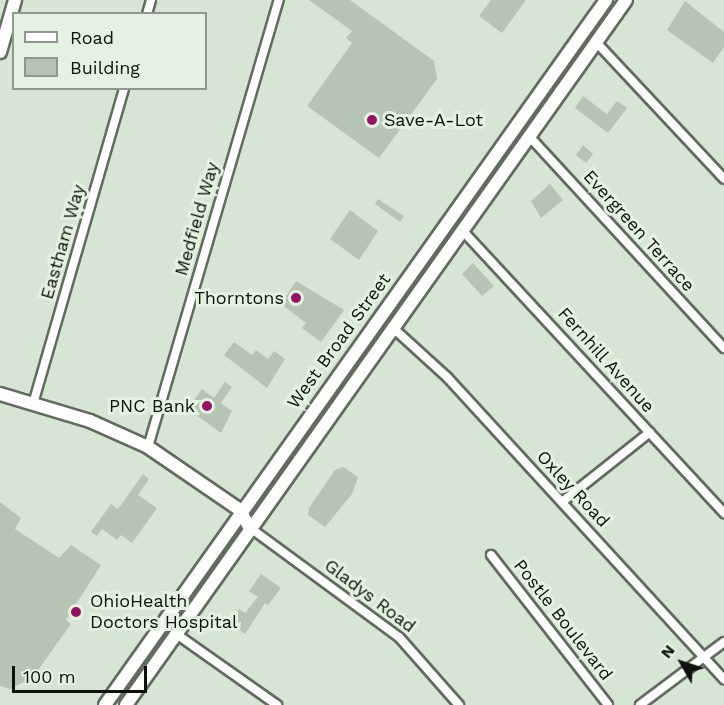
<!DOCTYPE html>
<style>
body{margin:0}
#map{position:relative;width:724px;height:705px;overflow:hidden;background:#d7e5d4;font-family:"Work Sans",sans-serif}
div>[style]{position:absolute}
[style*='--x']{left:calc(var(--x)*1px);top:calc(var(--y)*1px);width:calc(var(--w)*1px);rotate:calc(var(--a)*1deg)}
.building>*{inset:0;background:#b6c4b3}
.roads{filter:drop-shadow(2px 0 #606c5d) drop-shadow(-2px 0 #606c5d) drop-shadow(0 2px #606c5d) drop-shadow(0 -2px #606c5d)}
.street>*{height:8px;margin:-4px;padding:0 4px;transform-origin:4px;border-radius:4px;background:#fff}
.secondary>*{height:12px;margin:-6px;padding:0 6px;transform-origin:6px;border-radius:6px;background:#fff}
.primary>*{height:12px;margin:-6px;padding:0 6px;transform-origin:6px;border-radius:6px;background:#fff}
.dots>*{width:16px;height:16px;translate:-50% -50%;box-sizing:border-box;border:3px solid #e4f2e1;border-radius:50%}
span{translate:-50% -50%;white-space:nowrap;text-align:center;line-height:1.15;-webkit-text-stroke:6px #e4f2e1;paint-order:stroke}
.poi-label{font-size:18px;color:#0d120c}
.left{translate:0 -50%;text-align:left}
.right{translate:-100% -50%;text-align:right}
.street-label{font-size:18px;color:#0d120c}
.legend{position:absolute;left:12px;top:12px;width:195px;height:78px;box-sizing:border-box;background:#e4f2e1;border:2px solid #8e988c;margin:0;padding:8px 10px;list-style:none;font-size:18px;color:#0d120c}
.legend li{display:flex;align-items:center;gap:12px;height:30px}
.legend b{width:30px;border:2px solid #8e988c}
.north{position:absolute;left:652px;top:633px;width:60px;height:60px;-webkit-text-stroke:4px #e4f2e1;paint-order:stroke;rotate:309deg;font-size:16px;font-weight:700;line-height:24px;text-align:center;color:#0d120c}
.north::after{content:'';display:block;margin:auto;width:21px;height:27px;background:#0d120c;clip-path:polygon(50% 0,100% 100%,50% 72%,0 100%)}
.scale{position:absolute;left:12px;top:666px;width:135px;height:27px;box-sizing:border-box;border:3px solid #0d120c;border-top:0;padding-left:8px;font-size:18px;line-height:21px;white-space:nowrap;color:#0d120c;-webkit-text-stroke:4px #e4f2e1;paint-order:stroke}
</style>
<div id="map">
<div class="building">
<div style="clip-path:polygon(309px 0,350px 0,434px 61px,437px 79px,379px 158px,307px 106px,352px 43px,346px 38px,352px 31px)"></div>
<div style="clip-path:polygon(491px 0,526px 0,502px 33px,479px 16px)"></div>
<div style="clip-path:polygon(685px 1px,724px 32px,724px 47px,713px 63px,667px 30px)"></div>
<div style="clip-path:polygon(583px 96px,607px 114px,617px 101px,627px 108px,608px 133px,575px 108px)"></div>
<div style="clip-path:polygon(583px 145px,593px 154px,586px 163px,576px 155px)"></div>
<div style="clip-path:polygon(550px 184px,563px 200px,541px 218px,531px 201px)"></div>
<div style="clip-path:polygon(378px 199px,404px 216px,400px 222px,375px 204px)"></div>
<div style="clip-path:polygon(350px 210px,378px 231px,359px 260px,330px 239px)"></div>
<div style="clip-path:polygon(473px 263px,494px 286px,482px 296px,462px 274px)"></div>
<div style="clip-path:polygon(296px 281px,344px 310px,321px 342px,302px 328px,306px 323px,281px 304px)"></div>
<div style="clip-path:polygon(234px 342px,252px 355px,256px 350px,268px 359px,274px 351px,285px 359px,267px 388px,224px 355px)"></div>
<div style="clip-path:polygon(225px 382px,232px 387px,221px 403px,232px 411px,221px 433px,188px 409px,202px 389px,214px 398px)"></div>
<div style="clip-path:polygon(343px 467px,358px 477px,352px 494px,325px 527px,308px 515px,309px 508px,335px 470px)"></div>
<div style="clip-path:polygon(143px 474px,149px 479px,138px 495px,157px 508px,132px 543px,121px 535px,117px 540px,102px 529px,97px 536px,91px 532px,111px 504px,118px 509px)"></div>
<div style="clip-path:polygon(0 502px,21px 518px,15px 529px,59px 558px,71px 545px,101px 565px,66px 620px,71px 624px,33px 677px,10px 689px,0 686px)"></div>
<div style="clip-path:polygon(261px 574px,281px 588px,268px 605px,265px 603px,245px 634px,230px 623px,239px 609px,245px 613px,258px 597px,249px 591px)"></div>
</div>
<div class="roads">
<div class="street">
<div style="--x:147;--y:14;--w:15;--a:-74"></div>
<div style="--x:596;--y:42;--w:187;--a:46.9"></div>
<div style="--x:529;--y:136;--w:288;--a:47.4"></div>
<div style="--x:462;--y:230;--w:386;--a:47.2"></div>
<div style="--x:392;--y:327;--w:74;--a:42.3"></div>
<div style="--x:447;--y:377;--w:410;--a:47.5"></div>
<div style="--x:33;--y:404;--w:329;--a:-73.9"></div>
<div style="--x:148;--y:447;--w:466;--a:-73.7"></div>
<div style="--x:562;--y:502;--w:112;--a:-38.5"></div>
<div style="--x:249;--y:527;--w:186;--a:36.3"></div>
<div style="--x:399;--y:637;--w:91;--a:48.6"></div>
<div style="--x:491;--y:555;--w:190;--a:52"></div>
<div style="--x:175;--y:633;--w:125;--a:35.2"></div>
<div style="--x:640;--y:705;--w:105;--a:-36.9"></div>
</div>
<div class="secondary">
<div style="--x:0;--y:52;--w:54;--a:-73.9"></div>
<div style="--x:0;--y:394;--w:94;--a:16.7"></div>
<div style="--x:90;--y:421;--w:64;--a:24.1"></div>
<div style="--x:148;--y:447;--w:112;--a:34.4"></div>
<div style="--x:240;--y:510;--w:19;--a:62"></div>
</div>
<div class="primary">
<div style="--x:105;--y:705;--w:865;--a:-54.6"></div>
<div style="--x:126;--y:705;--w:864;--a:-54.65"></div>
</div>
</div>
<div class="dots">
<div style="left:372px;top:120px;background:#981165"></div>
<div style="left:296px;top:298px;background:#981165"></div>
<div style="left:207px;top:406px;background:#981165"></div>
<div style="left:76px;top:612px;background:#981165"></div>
</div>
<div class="poi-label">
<span class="left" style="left:384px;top:120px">Save-A-Lot</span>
<span class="right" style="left:284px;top:298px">Thorntons</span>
<span class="right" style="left:195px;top:406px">PNC Bank</span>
<span class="left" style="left:90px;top:612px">OhioHealth<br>Doctors Hospital</span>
</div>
<div class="street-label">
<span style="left:197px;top:219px;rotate:-74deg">Medfield Way</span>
<span style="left:639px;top:231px;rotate:48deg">Evergreen Terrace</span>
<span style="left:63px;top:242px;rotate:-74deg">Eastham Way</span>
<span style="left:339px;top:341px;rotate:-54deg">West Broad Street</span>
<span style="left:606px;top:360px;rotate:48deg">Fernhill Avenue</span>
<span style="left:573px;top:489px;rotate:47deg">Oxley Road</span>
<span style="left:370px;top:596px;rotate:37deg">Gladys Road</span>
<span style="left:563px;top:620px;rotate:52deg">Postle Boulevard</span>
</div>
<ul class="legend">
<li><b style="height:8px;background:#fff"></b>Road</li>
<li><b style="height:16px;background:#b6c4b3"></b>Building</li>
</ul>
<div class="north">N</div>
<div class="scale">100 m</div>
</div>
